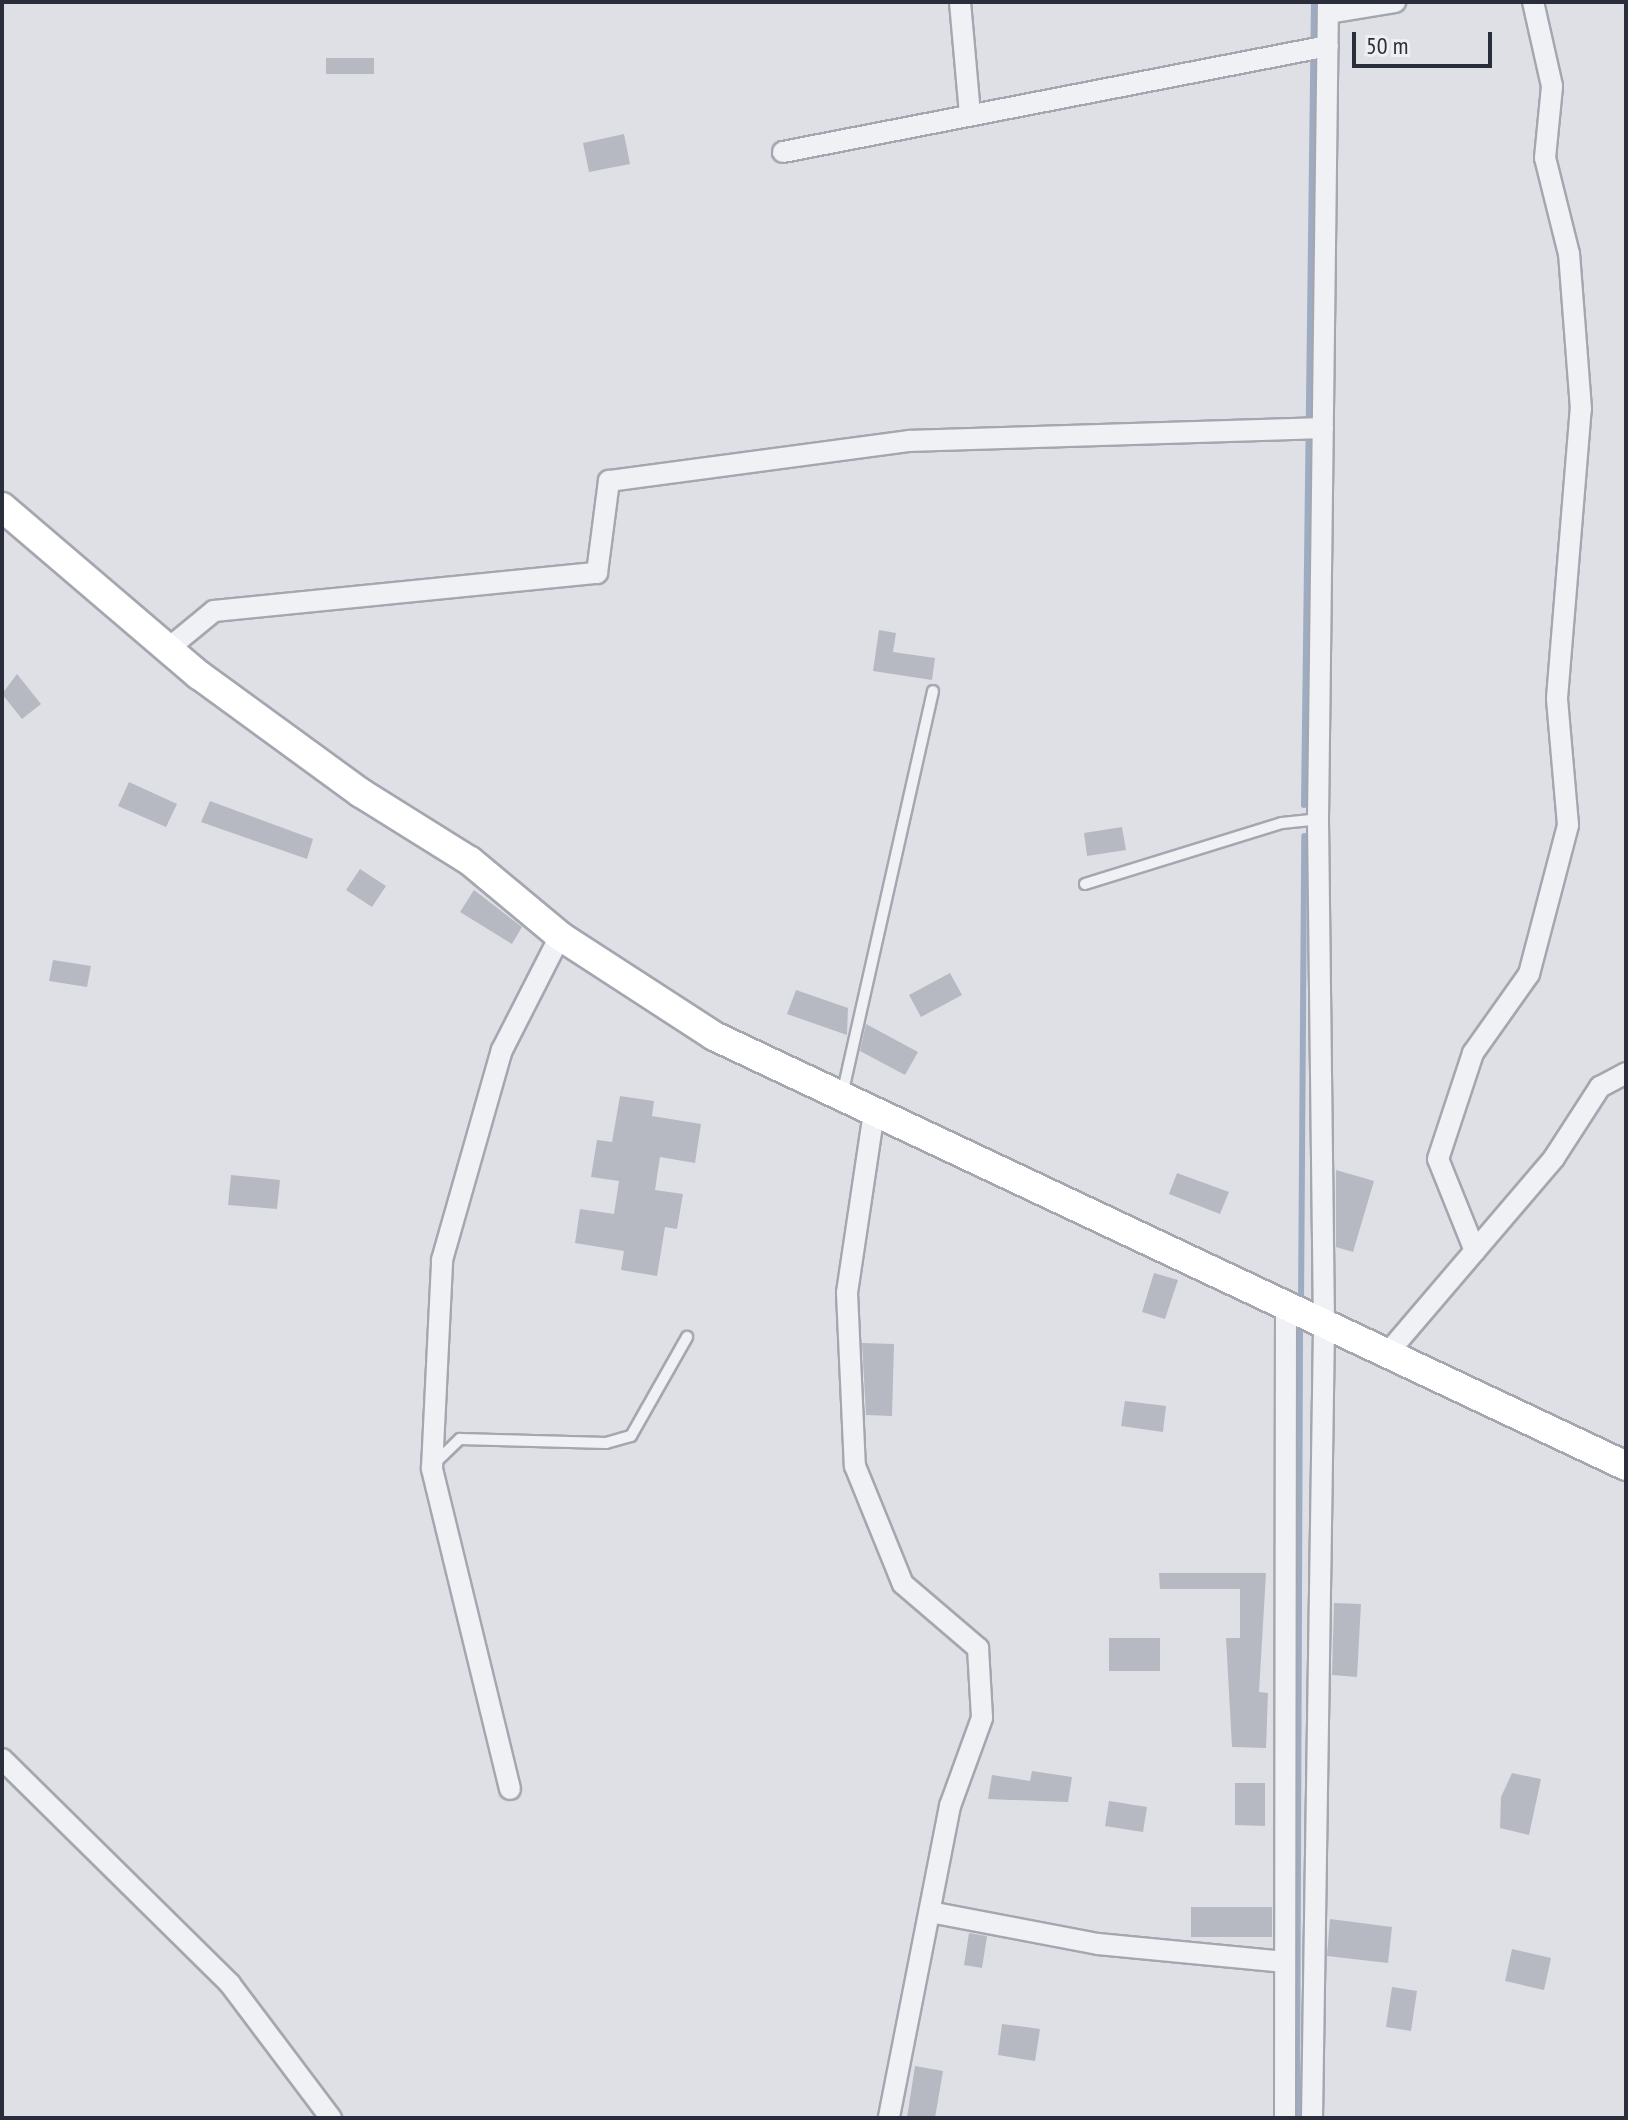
<!DOCTYPE html>
<style>
body{margin:0}
#map{position:relative;width:1628px;height:2120px;overflow:hidden;background:#dee0e6;font-family:"PT Sans Narrow",sans-serif}
div>[style]{position:absolute}
[style*='--x']{left:calc(var(--x)*1px);top:calc(var(--y)*1px);width:calc(var(--w)*1px);rotate:calc(var(--a)*1deg)}
.stream>*{height:6px;margin:-3px;padding:0 3px;transform-origin:3px;border-radius:3px;background:#9dacc2}
.building>*{inset:0;background:#b6b9c2}
.roads{filter:drop-shadow(2px 0 #a4a7af) drop-shadow(-2px 0 #a4a7af) drop-shadow(0 2px #a4a7af) drop-shadow(0 -2px #a4a7af)}
.lane>*{height:10px;margin:-5px;padding:0 5px;transform-origin:5px;border-radius:5px;background:#f0f1f4}
.street>*{height:20px;margin:-10px;padding:0 10px;transform-origin:10px;border-radius:10px;background:#f0f1f4}
.secondary>*{height:28px;margin:-14px;padding:0 14px;transform-origin:14px;border-radius:14px;background:#fff}
span{translate:-50% -50%;white-space:nowrap;text-align:center;line-height:1.15;-webkit-text-stroke:8px #edeff3;paint-order:stroke}
.frame{position:absolute;inset:0;border:4px solid #292e3a;pointer-events:none}
.scale{position:absolute;left:1352px;top:32px;width:140px;height:36px;box-sizing:border-box;border:4px solid #292e3a;border-top:0;padding-left:10px;font-size:24px;line-height:28px;white-space:nowrap;color:#292e3a;-webkit-text-stroke:6px #edeff3;paint-order:stroke}
</style>
<div id="map">
<div class="stream">
<div style="--x:1304;--y:805;--w:803;--a:-89.29"></div>
<div style="--x:1301;--y:1304;--w:468;--a:-89.6"></div>
<div style="--x:1297;--y:2118;--w:798;--a:-89.78"></div>
</div>
<div class="building">
<div style="clip-path:polygon(326px 58px,374px 58px,374px 74px,326px 74px)"></div>
<div style="clip-path:polygon(624px 134px,630px 164px,589px 172px,583px 143px)"></div>
<div style="clip-path:polygon(879px 630px,896px 633px,893px 652px,935px 658px,932px 680px,873px 671px)"></div>
<div style="clip-path:polygon(17px 674px,41px 704px,22px 719px,2px 694px)"></div>
<div style="clip-path:polygon(129px 782px,177px 804px,166px 827px,118px 806px)"></div>
<div style="clip-path:polygon(210px 801px,313px 839px,307px 859px,201px 822px)"></div>
<div style="clip-path:polygon(1122px 827px,1126px 850px,1087px 856px,1084px 833px)"></div>
<div style="clip-path:polygon(360px 869px,386px 886px,372px 907px,346px 890px)"></div>
<div style="clip-path:polygon(474px 890px,522px 927px,512px 944px,460px 912px)"></div>
<div style="clip-path:polygon(53px 960px,91px 966px,87px 987px,49px 981px)"></div>
<div style="clip-path:polygon(950px 973px,962px 995px,921px 1017px,909px 995px)"></div>
<div style="clip-path:polygon(796px 990px,848px 1008px,847px 1035px,787px 1014px)"></div>
<div style="clip-path:polygon(866px 1024px,918px 1052px,905px 1075px,860px 1051px)"></div>
<div style="clip-path:polygon(620px 1096px,654px 1101px,652px 1116px,701px 1124px,695px 1163px,660px 1157px,655px 1190px,683px 1194px,677px 1229px,665px 1227px,657px 1276px,621px 1270px,624px 1251px,575px 1243px,580px 1209px,614px 1214px,619px 1181px,591px 1177px,597px 1140px,612px 1142px)"></div>
<div style="clip-path:polygon(1336px 1170px,1374px 1181px,1353px 1252px,1336px 1247px)"></div>
<div style="clip-path:polygon(1177px 1173px,1229px 1192px,1220px 1214px,1169px 1194px)"></div>
<div style="clip-path:polygon(231px 1175px,280px 1180px,277px 1209px,228px 1205px)"></div>
<div style="clip-path:polygon(1154px 1273px,1178px 1280px,1165px 1319px,1142px 1312px)"></div>
<div style="clip-path:polygon(862px 1343px,894px 1344px,892px 1416px,866px 1415px)"></div>
<div style="clip-path:polygon(1125px 1401px,1166px 1406px,1163px 1432px,1121px 1426px)"></div>
<div style="clip-path:polygon(1159px 1573px,1266px 1573px,1259px 1692px,1268px 1693px,1266px 1748px,1232px 1747px,1226px 1638px,1240px 1638px,1240px 1589px,1160px 1589px)"></div>
<div style="clip-path:polygon(1334px 1603px,1361px 1604px,1357px 1677px,1332px 1675px)"></div>
<div style="clip-path:polygon(1109px 1638px,1160px 1638px,1160px 1671px,1109px 1671px)"></div>
<div style="clip-path:polygon(1032px 1771px,1072px 1777px,1068px 1802px,988px 1799px,992px 1775px,1030px 1781px)"></div>
<div style="clip-path:polygon(1512px 1773px,1541px 1779px,1529px 1835px,1500px 1828px,1501px 1797px)"></div>
<div style="clip-path:polygon(1235px 1783px,1265px 1783px,1265px 1826px,1235px 1825px)"></div>
<div style="clip-path:polygon(1109px 1801px,1147px 1807px,1143px 1832px,1105px 1826px)"></div>
<div style="clip-path:polygon(1191px 1907px,1272px 1907px,1272px 1937px,1191px 1937px)"></div>
<div style="clip-path:polygon(1330px 1919px,1392px 1927px,1388px 1963px,1327px 1956px)"></div>
<div style="clip-path:polygon(969px 1933px,987px 1936px,982px 1968px,964px 1965px)"></div>
<div style="clip-path:polygon(1512px 1949px,1551px 1958px,1544px 1990px,1505px 1981px)"></div>
<div style="clip-path:polygon(1392px 1987px,1417px 1991px,1411px 2031px,1386px 2027px)"></div>
<div style="clip-path:polygon(1002px 2024px,1040px 2029px,1035px 2061px,998px 2055px)"></div>
<div style="clip-path:polygon(915px 2066px,943px 2071px,935px 2118px,907px 2118px)"></div>
</div>
<div class="roads">
<div class="lane">
<div style="--x:1085;--y:884;--w:206;--a:-17.2"></div>
<div style="--x:1282;--y:823;--w:36;--a:-6"></div>
<div style="--x:842;--y:1095;--w:414;--a:-77.3"></div>
<div style="--x:435;--y:1463;--w:35;--a:-44"></div>
<div style="--x:460;--y:1439;--w:146;--a:1.6"></div>
<div style="--x:606;--y:1443;--w:26;--a:-16"></div>
<div style="--x:631;--y:1436;--w:114;--a:-60.5"></div>
</div>
<div class="street">
<div style="--x:960;--y:2;--w:112;--a:84.9"></div>
<div style="--x:1328;--y:13;--w:68;--a:-9.3"></div>
<div style="--x:783;--y:152;--w:555;--a:-11.01"></div>
<div style="--x:169;--y:648;--w:58;--a:-39.4"></div>
<div style="--x:214;--y:611;--w:385;--a:-5.7"></div>
<div style="--x:597;--y:573;--w:93;--a:-82.6"></div>
<div style="--x:609;--y:481;--w:303;--a:-7.6"></div>
<div style="--x:909;--y:441;--w:414;--a:-1.8"></div>
<div style="--x:874;--y:1112;--w:183;--a:98.5"></div>
<div style="--x:847;--y:1293;--w:173;--a:87.4"></div>
<div style="--x:855;--y:1466;--w:127;--a:67.9"></div>
<div style="--x:903;--y:1584;--w:99;--a:40.5"></div>
<div style="--x:978;--y:1648;--w:70;--a:86.7"></div>
<div style="--x:982;--y:1718;--w:94;--a:110"></div>
<div style="--x:950;--y:1806;--w:318;--a:101.1"></div>
<div style="--x:1475;--y:1251;--w:99;--a:-111.9"></div>
<div style="--x:1438;--y:1159;--w:112;--a:-71.7"></div>
<div style="--x:1473;--y:1053;--w:97;--a:-54.7"></div>
<div style="--x:1529;--y:974;--w:154;--a:-75.3"></div>
<div style="--x:1568;--y:825;--w:127;--a:-95"></div>
<div style="--x:1557;--y:698;--w:290;--a:-85.3"></div>
<div style="--x:1581;--y:409;--w:155;--a:-94.4"></div>
<div style="--x:1569;--y:254;--w:99;--a:-104"></div>
<div style="--x:1545;--y:158;--w:72;--a:-84.4"></div>
<div style="--x:1552;--y:86;--w:86;--a:-102.7"></div>
<div style="--x:1386;--y:1355;--w:259;--a:-49.5"></div>
<div style="--x:1554;--y:1158;--w:85;--a:-57.1"></div>
<div style="--x:1600;--y:1087;--w:30;--a:-28"></div>
<div style="--x:2;--y:1759;--w:320;--a:44.6"></div>
<div style="--x:230;--y:1984;--w:168;--a:53"></div>
<div style="--x:510;--y:1789;--w:330;--a:-103.7"></div>
<div style="--x:432;--y:1468;--w:208;--a:-87.2"></div>
<div style="--x:442;--y:1260;--w:218;--a:-74.1"></div>
<div style="--x:502;--y:1050;--w:128;--a:-63"></div>
<div style="--x:930;--y:1912;--w:171;--a:10.8"></div>
<div style="--x:1098;--y:1944;--w:188;--a:5.5"></div>
<div style="--x:1285;--y:2118;--w:809;--a:-89.93"></div>
<div style="--x:1312;--y:2118;--w:792;--a:-89.13"></div>
<div style="--x:1324;--y:1326;--w:507;--a:-90.68"></div>
<div style="--x:1318;--y:819;--w:817;--a:-89.3"></div>
</div>
<div class="secondary">
<div style="--x:2;--y:507;--w:259;--a:40.5"></div>
<div style="--x:199;--y:675;--w:200;--a:36.1"></div>
<div style="--x:361;--y:793;--w:128;--a:32"></div>
<div style="--x:470;--y:861;--w:117;--a:39.8"></div>
<div style="--x:560;--y:936;--w:184;--a:33"></div>
<div style="--x:714;--y:1036;--w:1008;--a:25.24"></div>
</div>
</div>
<div class="frame"></div>
<div class="scale">50 m</div>
</div>
